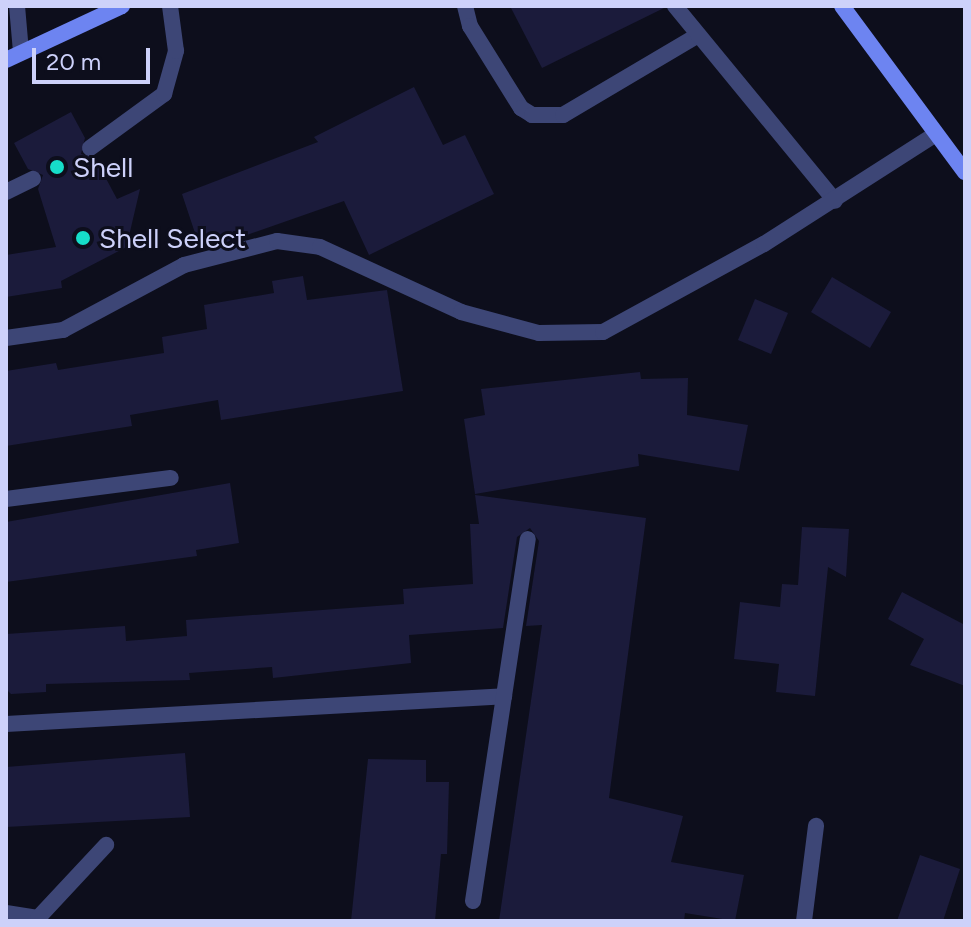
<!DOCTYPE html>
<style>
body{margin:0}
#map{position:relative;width:971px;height:927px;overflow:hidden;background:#0d0e1c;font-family:Figtree,sans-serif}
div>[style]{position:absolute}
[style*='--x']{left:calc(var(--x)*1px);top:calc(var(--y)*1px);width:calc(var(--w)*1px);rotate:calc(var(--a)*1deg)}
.building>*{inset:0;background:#1b1b3b}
.lane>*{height:16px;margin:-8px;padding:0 8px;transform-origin:8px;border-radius:8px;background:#3d4676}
.street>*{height:16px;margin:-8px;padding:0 8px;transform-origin:8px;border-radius:8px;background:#3d4676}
.secondary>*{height:16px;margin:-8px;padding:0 8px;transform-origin:8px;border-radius:8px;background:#6d84f1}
.dots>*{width:22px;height:22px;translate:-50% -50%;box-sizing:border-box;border:4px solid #0d0e1c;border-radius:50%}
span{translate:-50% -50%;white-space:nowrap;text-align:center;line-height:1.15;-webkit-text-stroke:6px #0d0e1c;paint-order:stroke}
.poi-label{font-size:28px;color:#cdd1fa}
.left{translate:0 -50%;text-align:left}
.frame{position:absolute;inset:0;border:8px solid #cdd1fa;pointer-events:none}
.scale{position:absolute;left:32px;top:48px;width:118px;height:36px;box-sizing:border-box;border:4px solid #cdd1fa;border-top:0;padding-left:10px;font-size:24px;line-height:28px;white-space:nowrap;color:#cdd1fa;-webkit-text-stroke:6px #0d0e1c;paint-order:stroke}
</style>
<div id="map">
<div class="building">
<div style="clip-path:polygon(510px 6px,664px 6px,664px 8px,542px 68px)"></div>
<div style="clip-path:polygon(414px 87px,443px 145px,465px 135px,494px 194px,369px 255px,344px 201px,221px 244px,219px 236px,198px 242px,182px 194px,318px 142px,314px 137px)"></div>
<div style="clip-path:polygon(71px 112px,85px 138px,81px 154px,95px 158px,117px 199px,140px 189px,129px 236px,138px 234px,140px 240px,61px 281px,62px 288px,6px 297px,6px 255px,56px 247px,38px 189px,43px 175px,28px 169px,14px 143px)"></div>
<div style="clip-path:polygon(303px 276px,307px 300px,387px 290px,403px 391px,221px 420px,218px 400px,130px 415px,132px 426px,6px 446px,6px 371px,56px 363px,58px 370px,164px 353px,162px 337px,207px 329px,204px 305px,274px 293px,272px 281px)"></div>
<div style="clip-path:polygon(832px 277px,891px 312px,870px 348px,811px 312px)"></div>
<div style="clip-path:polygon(755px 299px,788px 313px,771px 354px,738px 340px)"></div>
<div style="clip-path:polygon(640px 372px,641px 379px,688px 378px,687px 415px,748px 425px,739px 471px,638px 454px,639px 466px,475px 494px,464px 419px,485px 415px,481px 389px)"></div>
<div style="clip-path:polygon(230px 483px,239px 543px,196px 550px,197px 556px,6px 582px,6px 522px)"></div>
<div style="clip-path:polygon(475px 495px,646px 518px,609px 798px,683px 816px,671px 862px,744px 875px,735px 921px,685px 913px,684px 921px,499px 921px,542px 625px,526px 626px,539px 541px,530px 528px,517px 537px,503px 628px,409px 635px,411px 663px,273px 678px,272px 667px,189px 673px,190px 680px,46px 684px,46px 692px,11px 694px,6px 689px,6px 634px,125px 626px,126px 641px,187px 636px,186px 620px,404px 604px,403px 589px,473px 584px,470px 524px,479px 524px)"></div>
<div style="clip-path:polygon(802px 527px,849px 529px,846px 577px,828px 567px,815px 696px,776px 692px,779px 664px,734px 659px,740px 602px,780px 607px,782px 584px,798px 585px)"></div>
<div style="clip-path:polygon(902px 592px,965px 625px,965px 686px,910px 665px,924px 639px,888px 619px)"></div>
<div style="clip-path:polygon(185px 753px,190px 817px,6px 827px,6px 767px)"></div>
<div style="clip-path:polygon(368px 759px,426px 760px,426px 782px,449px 782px,447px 854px,441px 854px,435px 921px,351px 921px)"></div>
<div style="clip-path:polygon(920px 855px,960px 869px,943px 921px,897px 921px)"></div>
</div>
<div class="lane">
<div style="--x:465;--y:6;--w:21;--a:76"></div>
<div style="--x:470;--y:26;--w:97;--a:58.1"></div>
<div style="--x:521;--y:108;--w:13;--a:32"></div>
<div style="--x:532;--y:115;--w:31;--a:0"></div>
<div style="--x:563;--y:115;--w:153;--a:-30.6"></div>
<div style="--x:675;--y:6;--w:252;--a:50.6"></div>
<div style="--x:90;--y:148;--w:92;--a:-36.1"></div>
<div style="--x:164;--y:94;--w:45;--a:-74.4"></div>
<div style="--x:176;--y:51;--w:45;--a:-97.6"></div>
<div style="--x:6;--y:192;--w:30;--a:-26"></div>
<div style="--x:6;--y:338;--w:58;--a:-8"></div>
<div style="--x:63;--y:330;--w:137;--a:-28.2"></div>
<div style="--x:184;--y:265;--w:96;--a:-14.5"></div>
<div style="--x:277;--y:241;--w:43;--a:7.9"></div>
<div style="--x:320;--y:247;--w:155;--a:24.7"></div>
<div style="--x:461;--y:312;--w:81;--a:15.1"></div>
<div style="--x:539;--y:333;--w:64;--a:-0.9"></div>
<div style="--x:603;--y:332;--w:183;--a:-28.7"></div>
<div style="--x:764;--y:244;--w:204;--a:-32.6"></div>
<div style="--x:6;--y:499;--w:166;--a:-7.3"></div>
<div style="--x:6;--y:724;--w:499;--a:-3.2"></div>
<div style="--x:473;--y:901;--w:366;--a:-81.4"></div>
<div style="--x:6;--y:913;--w:32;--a:9"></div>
<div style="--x:38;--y:918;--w:100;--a:-47"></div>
<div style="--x:804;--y:921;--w:96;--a:-82.8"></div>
</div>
<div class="street">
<div style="--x:17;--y:6;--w:46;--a:85"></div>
</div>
<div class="secondary">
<div style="--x:842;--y:6;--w:207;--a:53.5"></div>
<div style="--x:6;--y:60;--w:128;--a:-25"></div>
</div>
<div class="dots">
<div style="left:57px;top:167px;background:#16ddc9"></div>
<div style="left:83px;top:238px;background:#16ddc9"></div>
</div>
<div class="poi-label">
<span class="left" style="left:73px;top:167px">Shell</span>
<span class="left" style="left:99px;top:238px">Shell Select</span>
</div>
<div class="frame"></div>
<div class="scale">20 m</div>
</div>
